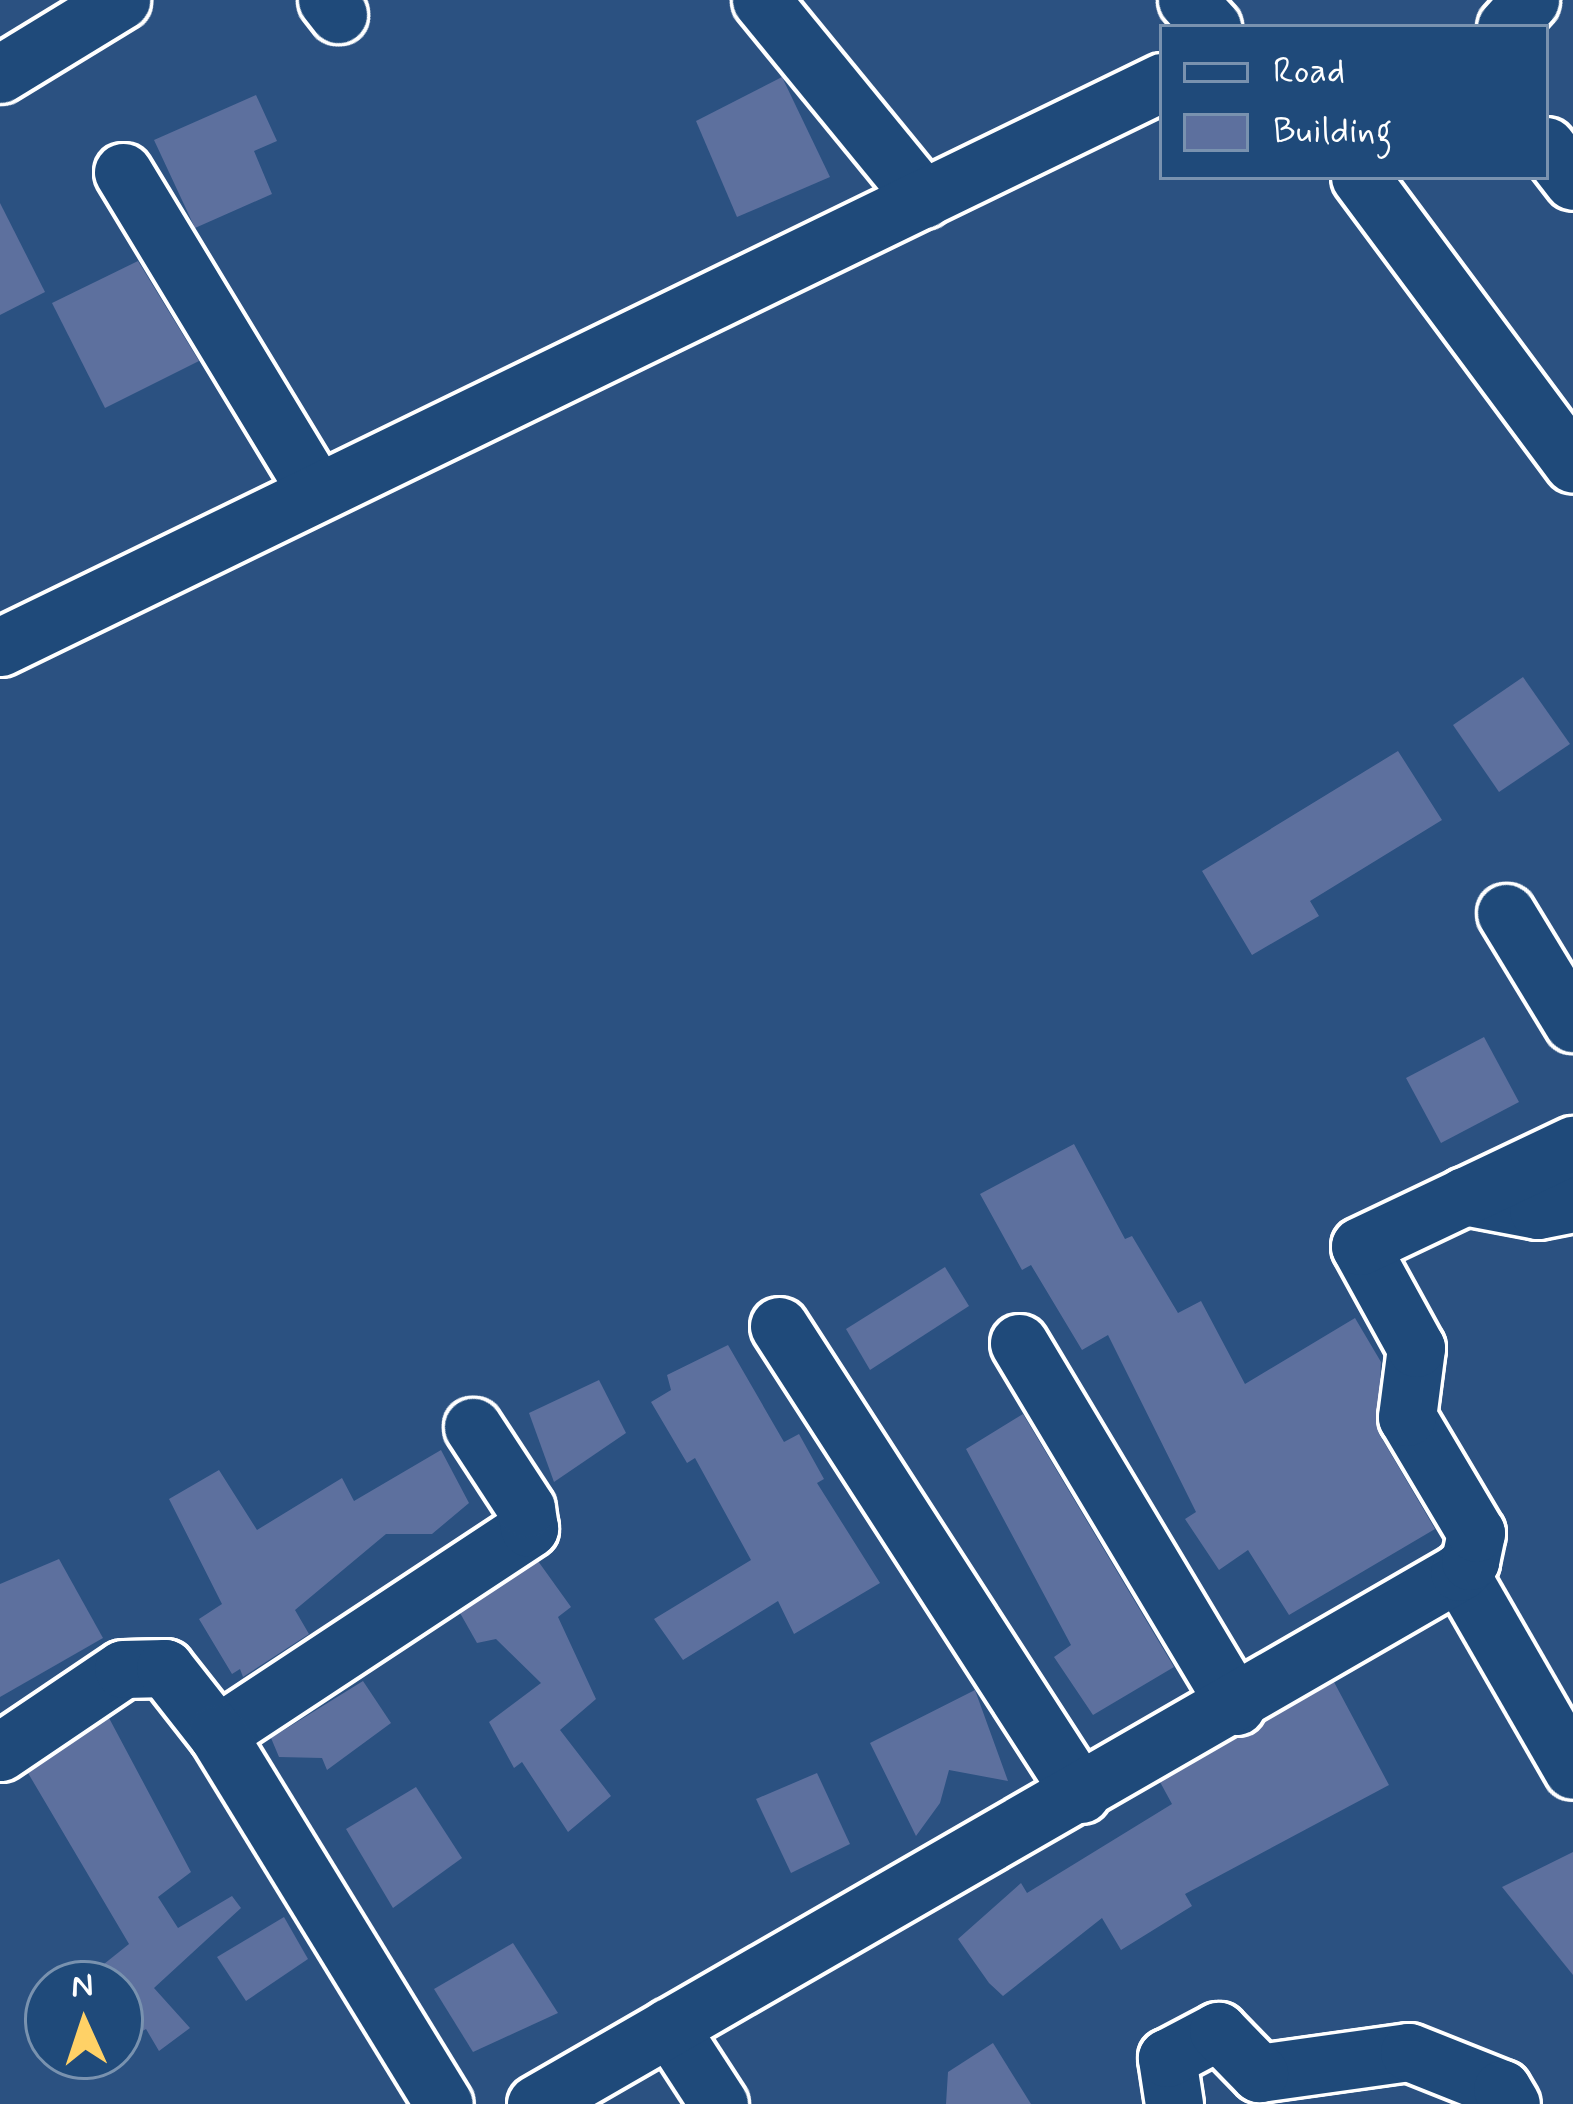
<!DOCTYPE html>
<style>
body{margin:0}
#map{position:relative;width:1573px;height:2104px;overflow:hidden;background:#2b5181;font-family:Mynerve,sans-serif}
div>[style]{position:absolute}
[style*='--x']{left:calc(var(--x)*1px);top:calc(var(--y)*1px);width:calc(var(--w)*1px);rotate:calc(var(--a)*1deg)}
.building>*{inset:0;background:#5d709e}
.roads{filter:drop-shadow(3px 0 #fff) drop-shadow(-3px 0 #fff) drop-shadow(0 3px #fff) drop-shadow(0 -3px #fff)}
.minor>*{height:57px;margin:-28.5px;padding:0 28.5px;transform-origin:28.5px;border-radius:28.5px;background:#1f4a7a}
span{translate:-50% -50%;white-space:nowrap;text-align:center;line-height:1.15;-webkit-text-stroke:10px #1f4a7a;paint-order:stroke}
.legend{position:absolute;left:1159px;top:24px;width:390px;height:156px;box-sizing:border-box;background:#1f4a7a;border:3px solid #7992af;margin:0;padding:15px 21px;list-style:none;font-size:36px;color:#fff}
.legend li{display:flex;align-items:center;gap:24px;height:60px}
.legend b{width:60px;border:3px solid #7992af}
.north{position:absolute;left:24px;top:1960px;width:120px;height:120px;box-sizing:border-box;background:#1f4a7a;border:3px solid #7992af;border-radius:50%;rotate:357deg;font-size:33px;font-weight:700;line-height:48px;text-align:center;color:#fff}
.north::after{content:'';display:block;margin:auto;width:42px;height:54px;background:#ffd166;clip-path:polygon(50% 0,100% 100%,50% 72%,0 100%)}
</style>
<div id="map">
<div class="building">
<div style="clip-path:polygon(782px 77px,830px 177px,737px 217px,696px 121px)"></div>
<div style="clip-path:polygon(256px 95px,277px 141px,254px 151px,272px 194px,195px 228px,154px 140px)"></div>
<div style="clip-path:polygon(0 203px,45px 292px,0 315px)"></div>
<div style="clip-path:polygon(138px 261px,199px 361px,105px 408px,52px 303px)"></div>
<div style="clip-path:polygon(1523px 677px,1570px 744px,1499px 792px,1453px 725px)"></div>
<div style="clip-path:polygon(1398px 751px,1442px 820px,1310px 901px,1319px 916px,1252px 955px,1202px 871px)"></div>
<div style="clip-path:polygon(1484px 1037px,1519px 1102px,1441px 1143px,1406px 1078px)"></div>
<div style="clip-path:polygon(1074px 1144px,1125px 1239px,1132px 1236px,1178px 1313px,1201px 1301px,1245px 1384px,1355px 1318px,1381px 1362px,1378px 1432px,1435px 1529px,1289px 1615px,1248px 1550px,1219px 1570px,1185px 1519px,1196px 1512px,1108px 1335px,1082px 1350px,1031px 1265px,1022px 1270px,980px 1194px)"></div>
<div style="clip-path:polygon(945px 1267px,969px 1306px,870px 1370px,846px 1329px)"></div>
<div style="clip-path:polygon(728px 1345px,784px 1442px,799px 1434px,824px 1479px,817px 1483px,880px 1583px,794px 1634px,778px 1601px,683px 1660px,654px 1619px,751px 1560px,695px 1458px,687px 1463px,651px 1402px,671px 1390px,667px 1375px)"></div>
<div style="clip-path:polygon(599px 1380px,626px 1433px,554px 1482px,529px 1413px)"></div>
<div style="clip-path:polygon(1023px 1414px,1174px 1667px,1093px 1715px,1054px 1657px,1071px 1645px,966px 1449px)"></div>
<div style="clip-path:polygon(441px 1450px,469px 1503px,432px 1534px,386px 1534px,295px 1610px,309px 1634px,243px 1677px,240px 1669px,232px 1674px,199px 1619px,222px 1604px,169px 1499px,219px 1470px,257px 1530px,342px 1478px,354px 1501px)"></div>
<div style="clip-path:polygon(59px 1559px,103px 1638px,0 1697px,0 1584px)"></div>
<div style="clip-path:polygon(538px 1561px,571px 1607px,558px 1617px,596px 1699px,560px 1730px,611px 1796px,568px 1832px,522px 1762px,514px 1768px,489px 1722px,541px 1683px,496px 1639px,477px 1643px,460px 1613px)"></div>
<div style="clip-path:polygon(363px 1681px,391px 1723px,327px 1770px,322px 1758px,279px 1757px,271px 1738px)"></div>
<div style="clip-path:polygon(1334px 1682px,1389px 1785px,1185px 1894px,1192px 1906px,1121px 1950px,1102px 1918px,1003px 1996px,989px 1983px,958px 1939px,1021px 1883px,1027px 1893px,1172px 1804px,1160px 1782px)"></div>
<div style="clip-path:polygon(975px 1690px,1008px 1781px,949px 1770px,940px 1803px,916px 1836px,870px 1743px)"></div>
<div style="clip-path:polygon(109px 1718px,191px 1872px,158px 1897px,178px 1928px,232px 1896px,241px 1908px,154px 1988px,190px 2028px,159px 2051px,146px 2029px,120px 2044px,120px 1984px,79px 1984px,129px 1944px,28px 1773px)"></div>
<div style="clip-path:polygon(817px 1773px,850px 1844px,791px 1873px,756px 1799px)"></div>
<div style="clip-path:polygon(416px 1787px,462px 1858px,393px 1908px,346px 1829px)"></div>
<div style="clip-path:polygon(1573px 1852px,1573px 1975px,1502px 1887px)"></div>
<div style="clip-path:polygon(284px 1917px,308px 1959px,246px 2001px,217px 1957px)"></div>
<div style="clip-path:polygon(513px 1943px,558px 2013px,473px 2052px,434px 1989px)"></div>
<div style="clip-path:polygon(993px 2043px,1031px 2104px,946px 2104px,948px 2072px)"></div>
</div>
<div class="roads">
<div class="minor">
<div style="--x:327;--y:0;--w:18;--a:52"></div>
<div style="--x:761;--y:0;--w:257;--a:50.7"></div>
<div style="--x:1187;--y:0;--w:37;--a:47"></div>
<div style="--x:1506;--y:27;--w:36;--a:-48"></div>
<div style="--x:0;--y:74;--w:142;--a:-31.4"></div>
<div style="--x:1546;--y:146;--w:44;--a:52.4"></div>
<div style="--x:123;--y:172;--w:371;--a:58.8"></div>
<div style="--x:1360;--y:177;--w:357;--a:53.4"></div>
<div style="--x:0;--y:647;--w:1292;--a:-25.93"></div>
<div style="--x:1506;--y:913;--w:129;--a:58.7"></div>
<div style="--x:1464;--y:1196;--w:75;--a:10.7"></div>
<div style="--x:1538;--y:1210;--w:36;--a:-11"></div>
<div style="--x:779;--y:1326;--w:557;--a:57.17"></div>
<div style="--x:1019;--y:1343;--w:423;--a:59.1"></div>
<div style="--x:1459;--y:1572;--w:228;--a:60.1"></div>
<div style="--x:217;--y:1734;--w:374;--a:-33.4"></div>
<div style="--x:529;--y:1528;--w:20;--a:-99"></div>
<div style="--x:526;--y:1508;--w:97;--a:-123.2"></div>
<div style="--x:0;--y:1752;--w:148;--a:-34"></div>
<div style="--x:123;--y:1669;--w:42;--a:-1.4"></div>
<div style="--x:165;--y:1668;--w:84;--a:51.8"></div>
<div style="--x:217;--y:1734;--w:434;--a:58.5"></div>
<div style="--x:669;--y:2027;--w:92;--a:57"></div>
<div style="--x:1259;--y:2073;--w:151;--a:-8"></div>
<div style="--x:1409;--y:2052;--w:100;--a:21.7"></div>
<div style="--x:1502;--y:2089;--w:17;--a:59"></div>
<div style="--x:536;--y:2104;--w:1065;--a:-29.96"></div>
<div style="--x:1459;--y:1572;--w:16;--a:-45"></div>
<div style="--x:1470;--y:1561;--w:29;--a:-78"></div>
<div style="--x:1476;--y:1533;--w:135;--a:-120.7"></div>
<div style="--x:1407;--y:1417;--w:70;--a:-82.6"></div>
<div style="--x:1416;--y:1348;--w:116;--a:-118.8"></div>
<div style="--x:1360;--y:1246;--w:236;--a:-25.4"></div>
<div style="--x:1174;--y:2104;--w:47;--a:-98.7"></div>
<div style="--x:1167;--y:2058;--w:58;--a:-27.9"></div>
<div style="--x:1218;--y:2031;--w:59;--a:45.7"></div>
</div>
</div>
<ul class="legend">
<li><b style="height:15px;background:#1f4a7a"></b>Road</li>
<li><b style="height:33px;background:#5d709e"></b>Building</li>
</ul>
<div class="north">N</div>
</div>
